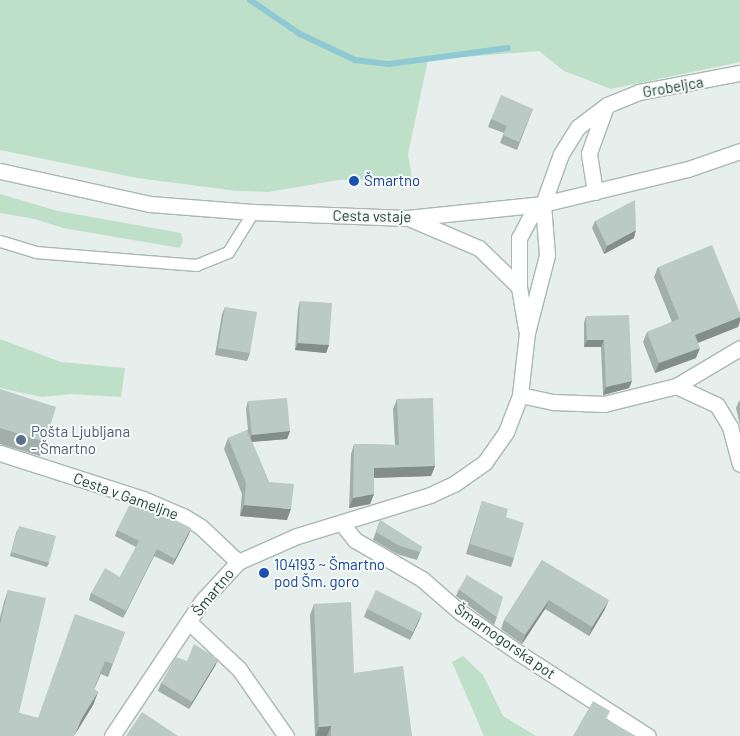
<!DOCTYPE html>
<meta charset="utf-8">
<style>
body{margin:0}
#map{position:relative;width:740px;height:736px;overflow:hidden;background:#e6efeb;font-family:Barlow,sans-serif}
div>[style]{position:absolute}
[style*='--x']{left:calc(var(--x)*1px);top:calc(var(--y)*1px);width:calc(var(--w)*1px);rotate:calc(var(--a)*1deg)}
.green>*{inset:0;background:#bfe0c8}
.stream>*{height:6px;margin:-3px;padding:0 3px;transform-origin:3px;border-radius:3px;background:#8ec9d4}
.roads{filter:drop-shadow(1px 0 #a8b8b2) drop-shadow(-1px 0 #a8b8b2) drop-shadow(0 1px #a8b8b2) drop-shadow(0 -1px #a8b8b2)}
.lane>*{height:11px;margin:-5.5px;padding:0 5.5px;transform-origin:5.5px;border-radius:5.5px;background:#fff}
.street>*{height:15px;margin:-7.5px;padding:0 7.5px;transform-origin:7.5px;border-radius:7.5px;background:#fff}
.secondary>*{height:15px;margin:-7.5px;padding:0 7.5px;transform-origin:7.5px;border-radius:7.5px;background:#fff}
.wall>*{inset:0;background:#a1aea9}
.shaded-wall>*{inset:0;background:#838d89}
.building>*{inset:0;background:#bbcac4}
.dots>*{width:14px;height:14px;translate:-50% -50%;box-sizing:border-box;border:2px solid #f7fbf9;border-radius:50%}
span{translate:-50% -50%;white-space:nowrap;text-align:center;line-height:1.15;-webkit-text-stroke:4px #f7fbf9;paint-order:stroke}
.street-label{font-size:15px;color:#24423a}
.transit-label{font-size:15px;color:#164399}
.left{translate:0 -50%;text-align:left}
.service-label{font-size:15px;color:#4e5e75}
</style>
<div id="map">
<div class="green">
<div style="clip-path:polygon(0 0,740px 0,740px 62px,611px 89px,564px 71px,539px 51px,428px 60px,408px 154px,413px 184px,378px 179px,339px 180px,268px 192px,237px 191px,137px 178px,0 150px)"></div>
<div style="clip-path:polygon(0 194px,58px 211px,181px 233px,183px 240px,180px 248px,63px 228px,35px 219px,0 213px)"></div>
<div style="clip-path:polygon(0 339px,61px 362px,125px 368px,121px 397px,71px 394px,42px 397px,0 388px)"></div>
<div style="clip-path:polygon(463px 656px,483px 675px,503px 716px,536px 736px,484px 736px,452px 662px)"></div>
</div>
<div class="stream">
<div style="--x:250;--y:0;--w:60;--a:34.2"></div>
<div style="--x:300;--y:34;--w:61;--a:25.3"></div>
<div style="--x:355;--y:60;--w:34;--a:7"></div>
<div style="--x:389;--y:64;--w:120;--a:-7.7"></div>
</div>
<div class="roads">
<div class="lane">
<div style="--x:0;--y:241;--w:37;--a:17"></div>
<div style="--x:35;--y:252;--w:162;--a:4.6"></div>
<div style="--x:196;--y:265;--w:35;--a:-22"></div>
<div style="--x:228;--y:252;--w:47;--a:-58"></div>
</div>
<div class="street">
<div style="--x:595;--y:192;--w:39;--a:-99"></div>
<div style="--x:589;--y:153;--w:50;--a:-70.1"></div>
<div style="--x:543;--y:204;--w:53;--a:-70.2"></div>
<div style="--x:561;--y:154;--w:32;--a:-58"></div>
<div style="--x:578;--y:127;--w:36;--a:-37"></div>
<div style="--x:607;--y:105;--w:35;--a:-22"></div>
<div style="--x:639;--y:92;--w:103;--a:-10.7"></div>
<div style="--x:676;--y:386;--w:74;--a:-30.7"></div>
<div style="--x:520;--y:395;--w:35;--a:12"></div>
<div style="--x:554;--y:402;--w:50;--a:2.3"></div>
<div style="--x:604;--y:404;--w:74;--a:-14"></div>
<div style="--x:676;--y:386;--w:45;--a:24.9"></div>
<div style="--x:717;--y:405;--w:26;--a:59"></div>
<div style="--x:730;--y:427;--w:38;--a:75"></div>
<div style="--x:0;--y:453;--w:150;--a:17.8"></div>
<div style="--x:143;--y:499;--w:43;--a:23"></div>
<div style="--x:183;--y:516;--w:21;--a:31"></div>
<div style="--x:201;--y:527;--w:51;--a:43.4"></div>
<div style="--x:342;--y:524;--w:21;--a:51"></div>
<div style="--x:355;--y:540;--w:78;--a:30.2"></div>
<div style="--x:422;--y:579;--w:50;--a:41"></div>
<div style="--x:460;--y:612;--w:72;--a:34.8"></div>
<div style="--x:519;--y:653;--w:153;--a:32.8"></div>
<div style="--x:189;--y:622;--w:69;--a:43.2"></div>
<div style="--x:239;--y:669;--w:82;--a:55"></div>
</div>
<div class="secondary">
<div style="--x:0;--y:171;--w:154;--a:12.4"></div>
<div style="--x:150;--y:204;--w:103;--a:4.4"></div>
<div style="--x:253;--y:212;--w:154;--a:2.2"></div>
<div style="--x:407;--y:218;--w:137;--a:-5.9"></div>
<div style="--x:543;--y:204;--w:149;--a:-13.6"></div>
<div style="--x:688;--y:169;--w:55;--a:-19.1"></div>
<div style="--x:411;--y:219;--w:74;--a:23.1"></div>
<div style="--x:479;--y:248;--w:56;--a:44.3"></div>
<div style="--x:526;--y:329;--w:43;--a:-99.5"></div>
<div style="--x:519;--y:287;--w:49;--a:-90"></div>
<div style="--x:519;--y:238;--w:21;--a:-62"></div>
<div style="--x:529;--y:219;--w:21;--a:-47"></div>
<div style="--x:112;--y:736;--w:162;--a:-56.3"></div>
<div style="--x:202;--y:601;--w:53;--a:-47.3"></div>
<div style="--x:238;--y:562;--w:64;--a:-23.8"></div>
<div style="--x:297;--y:536;--w:139;--a:-17.1"></div>
<div style="--x:430;--y:495;--w:26;--a:-25"></div>
<div style="--x:454;--y:484;--w:38;--a:-35"></div>
<div style="--x:485;--y:462;--w:37;--a:-55"></div>
<div style="--x:506;--y:432;--w:40;--a:-69"></div>
<div style="--x:520;--y:395;--w:62;--a:-83.6"></div>
<div style="--x:527;--y:333;--w:81;--a:-75.6"></div>
<div style="--x:547;--y:255;--w:51;--a:-94.5"></div>
</div>
</div>
<div class="wall">
<div style="clip-path:polygon(533px 109px,517px 150px,500px 143px,504px 133px,488px 127px,491px 119px)"></div>
<div style="clip-path:polygon(595px 221px,634px 238px,604px 254px,592px 228px)"></div>
<div style="clip-path:polygon(658px 267px,740px 313px,740px 321px,738px 327px,698px 343px,696px 358px,655px 373px,643px 342px,647px 332px,672px 322px,654px 277px)"></div>
<div style="clip-path:polygon(300px 301px,329px 345px,326px 353px,295px 350px,298px 309px)"></div>
<div style="clip-path:polygon(225px 307px,250px 353px,247px 361px,215px 355px,222px 314px)"></div>
<div style="clip-path:polygon(586px 316px,632px 381px,629px 388px,603px 395px,601px 347px,584px 347px,584px 323px)"></div>
<div style="clip-path:polygon(0 389px,45px 442px,40px 456px,0 444px)"></div>
<div style="clip-path:polygon(397px 399px,435px 466px,431px 476px,374px 478px,374px 494px,370px 504px,349px 508px,351px 454px,354px 444px,395px 445px,393px 409px)"></div>
<div style="clip-path:polygon(248px 401px,290px 431px,287px 439px,252px 442px,269px 482px,287px 520px,240px 516px,242px 494px,224px 449px,228px 438px,248px 430px,246px 409px)"></div>
<div style="clip-path:polygon(739px 401px,740px 401px,740px 425px,736px 408px)"></div>
<div style="clip-path:polygon(482px 501px,506px 517px,514px 558px,511px 567px,466px 554px)"></div>
<div style="clip-path:polygon(380px 520px,422px 547px,417px 560px,397px 554px,373px 540px)"></div>
<div style="clip-path:polygon(17px 530px,49px 563px,47px 567px,10px 556px)"></div>
<div style="clip-path:polygon(117px 530px,189px 534px,173px 565px,154px 556px,123px 618px,89px 600px,91px 593px,120px 577px,136px 547px,115px 536px)"></div>
<div style="clip-path:polygon(542px 560px,605px 609px,589px 636px,545px 609px,522px 644px,501px 629px,504px 620px)"></div>
<div style="clip-path:polygon(459px 589px,497px 617px,494px 625px,456px 596px)"></div>
<div style="clip-path:polygon(8px 590px,19px 713px,38px 718px,125px 632px,108px 677px,101px 674px,94px 690px,98px 692px,93px 705px,77px 731px,0 736px,0 618px,4px 602px)"></div>
<div style="clip-path:polygon(314px 604px,354px 673px,412px 736px,315px 736px,310px 615px)"></div>
<div style="clip-path:polygon(367px 609px,422px 613px,419px 621px,410px 640px,364px 617px)"></div>
<div style="clip-path:polygon(218px 659px,215px 666px,189px 709px,158px 691px,161px 683px,187px 661px)"></div>
</div>
<div class="shaded-wall">
<div style="clip-path:polygon(636px 230px,634px 238px,604px 254px,607px 246px)"></div>
<div style="clip-path:polygon(740px 317px,740px 321px,738px 327px,692px 345px,695px 335px)"></div>
<div style="clip-path:polygon(587px 340px,604px 340px,601px 347px,584px 347px)"></div>
<div style="clip-path:polygon(298px 343px,329px 345px,326px 353px,295px 350px)"></div>
<div style="clip-path:polygon(700px 348px,696px 358px,655px 373px,659px 363px)"></div>
<div style="clip-path:polygon(632px 381px,629px 388px,603px 395px,606px 387px)"></div>
<div style="clip-path:polygon(290px 431px,287px 439px,249px 442px,252px 435px)"></div>
<div style="clip-path:polygon(435px 466px,431px 476px,371px 478px,374px 468px)"></div>
<div style="clip-path:polygon(374px 494px,370px 504px,349px 508px,353px 498px)"></div>
<div style="clip-path:polygon(244px 505px,291px 509px,287px 520px,240px 516px)"></div>
<div style="clip-path:polygon(191px 528px,189px 534px,173px 565px,175px 559px)"></div>
<div style="clip-path:polygon(157px 549px,154px 556px,123px 618px,126px 611px)"></div>
<div style="clip-path:polygon(549px 600px,545px 609px,522px 644px,525px 635px)"></div>
<div style="clip-path:polygon(609px 600px,605px 609px,589px 636px,592px 627px)"></div>
<div style="clip-path:polygon(422px 613px,419px 621px,410px 640px,413px 632px)"></div>
<div style="clip-path:polygon(218px 659px,215px 666px,189px 709px,192px 702px)"></div>
<div style="clip-path:polygon(98px 692px,93px 705px,74px 736px,82px 718px)"></div>
<div style="clip-path:polygon(331px 726px,327px 736px,316px 736px,319px 727px)"></div>
</div>
<div class="building">
<div style="clip-path:polygon(501px 95px,533px 109px,519px 142px,503px 135px,507px 126px,491px 119px)"></div>
<div style="clip-path:polygon(635px 200px,636px 230px,607px 246px,595px 221px)"></div>
<div style="clip-path:polygon(712px 245px,740px 313px,740px 317px,695px 335px,700px 348px,659px 363px,647px 332px,679px 319px,658px 267px)"></div>
<div style="clip-path:polygon(300px 301px,332px 303px,329px 345px,298px 343px)"></div>
<div style="clip-path:polygon(225px 307px,257px 312px,250px 353px,218px 348px)"></div>
<div style="clip-path:polygon(629px 315px,632px 381px,606px 387px,604px 340px,587px 340px,586px 316px)"></div>
<div style="clip-path:polygon(0 389px,56px 407px,45px 442px,0 428px)"></div>
<div style="clip-path:polygon(287px 398px,290px 431px,252px 435px,248px 401px)"></div>
<div style="clip-path:polygon(433px 398px,435px 466px,374px 468px,374px 494px,353px 498px,354px 444px,399px 445px,397px 399px)"></div>
<div style="clip-path:polygon(247px 430px,269px 482px,294px 484px,291px 509px,244px 505px,246px 483px,228px 438px)"></div>
<div style="clip-path:polygon(133px 498px,191px 528px,175px 559px,157px 549px,126px 611px,91px 593px,105px 568px,120px 577px,139px 541px,117px 530px)"></div>
<div style="clip-path:polygon(482px 501px,508px 509px,506px 517px,524px 523px,514px 558px,470px 544px)"></div>
<div style="clip-path:polygon(380px 520px,422px 547px,420px 552px,400px 546px,376px 532px)"></div>
<div style="clip-path:polygon(19px 526px,56px 536px,49px 563px,11px 552px)"></div>
<div style="clip-path:polygon(542px 560px,609px 600px,592px 627px,549px 600px,525px 635px,504px 620px)"></div>
<div style="clip-path:polygon(467px 575px,503px 597px,497px 617px,459px 589px)"></div>
<div style="clip-path:polygon(8px 590px,46px 598px,19px 713px,38px 718px,75px 614px,125px 632px,113px 664px,105px 661px,94px 689px,98px 692px,82px 718px,74px 736px,0 736px,0 625px)"></div>
<div style="clip-path:polygon(376px 590px,422px 613px,413px 632px,367px 609px)"></div>
<div style="clip-path:polygon(351px 602px,354px 673px,403px 666px,412px 736px,331px 736px,331px 726px,319px 727px,314px 604px)"></div>
<div style="clip-path:polygon(194px 644px,218px 659px,192px 702px,161px 683px,176px 657px,187px 661px)"></div>
<div style="clip-path:polygon(593px 701px,610px 711px,606px 719px,636px 736px,573px 736px)"></div>
<div style="clip-path:polygon(142px 712px,178px 736px,126px 736px)"></div>
</div>
<div class="dots">
<div style="left:354px;top:181px;background:#1a4fb4"></div>
<div style="left:21px;top:440px;background:#5c6f8a"></div>
<div style="left:264px;top:573px;background:#1a4fb4"></div>
</div>
<div class="street-label">
<span style="left:673px;top:87px;rotate:-10deg">Grobeljca</span>
<span style="left:372px;top:216px;rotate:1deg">Cesta vstaje</span>
<span style="left:126px;top:496px;rotate:20deg">Cesta v Gameljne</span>
<span style="left:213px;top:592px;rotate:-51deg">Šmartno</span>
<span style="left:505px;top:641px;rotate:35deg">Šmarnogorska pot</span>
</div>
<div class="transit-label">
<span class="left" style="left:364px;top:181px">Šmartno</span>
<span class="left" style="left:274px;top:573px">104193 ~ Šmartno<br>pod Šm. goro</span>
</div>
<div class="service-label">
<span class="left" style="left:31px;top:440px">Pošta Ljubljana<br>- Šmartno</span>
</div>
</div>
